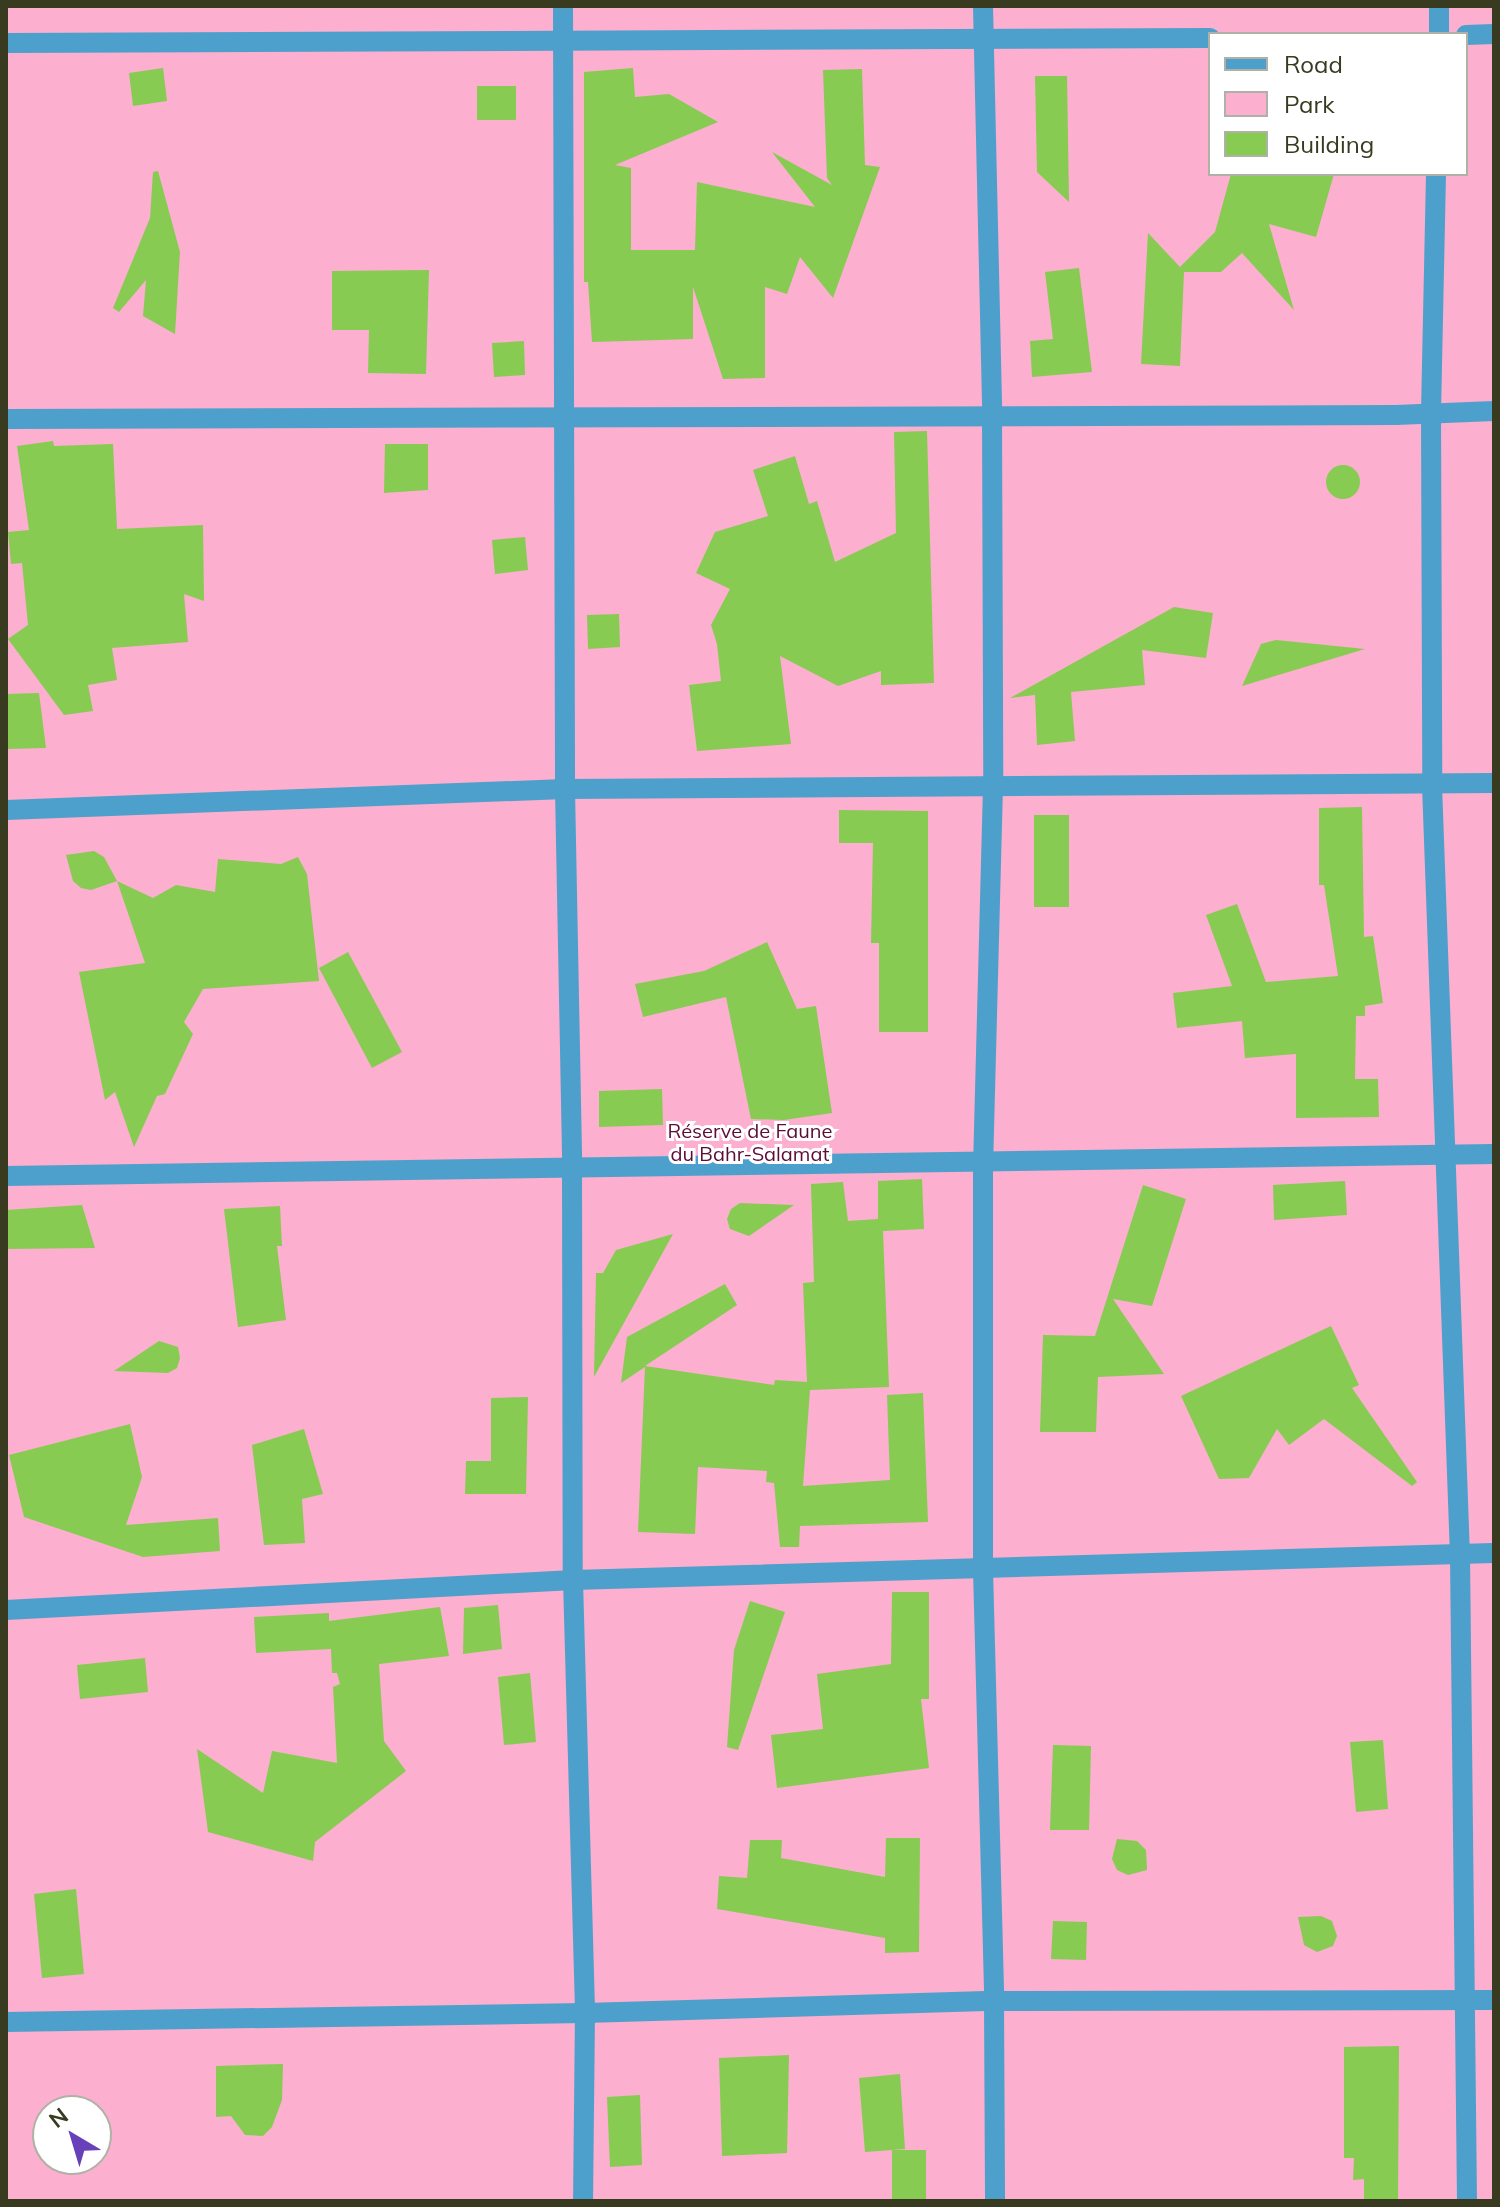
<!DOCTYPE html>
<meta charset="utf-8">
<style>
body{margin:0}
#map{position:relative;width:1500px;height:2207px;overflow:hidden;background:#e1e9a5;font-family:Mulish,sans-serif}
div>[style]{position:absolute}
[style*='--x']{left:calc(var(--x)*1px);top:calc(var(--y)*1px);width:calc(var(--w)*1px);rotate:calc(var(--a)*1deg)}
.green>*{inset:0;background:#fcafce}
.building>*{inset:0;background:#87cb53}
.round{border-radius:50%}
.minor>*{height:20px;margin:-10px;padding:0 10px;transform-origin:10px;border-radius:10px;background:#4da0cb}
span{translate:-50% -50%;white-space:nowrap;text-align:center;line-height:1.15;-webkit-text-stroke:6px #fff;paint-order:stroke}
.park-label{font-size:20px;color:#5c0c37}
.frame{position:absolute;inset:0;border:8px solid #383b20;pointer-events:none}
.legend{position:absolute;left:1208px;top:32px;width:260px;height:144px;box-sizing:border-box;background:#fff;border:2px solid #afb1a6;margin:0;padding:10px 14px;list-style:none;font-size:24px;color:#383b20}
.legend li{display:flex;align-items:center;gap:16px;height:40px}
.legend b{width:40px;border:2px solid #afb1a6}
.north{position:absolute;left:32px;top:2095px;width:80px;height:80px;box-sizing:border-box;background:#fff;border:2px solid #afb1a6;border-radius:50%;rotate:322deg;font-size:22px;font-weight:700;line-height:32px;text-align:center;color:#383b20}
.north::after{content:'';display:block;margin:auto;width:28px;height:36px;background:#6840b9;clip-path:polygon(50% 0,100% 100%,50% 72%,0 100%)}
</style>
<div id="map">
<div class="green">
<div style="clip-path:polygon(evenodd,6px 6px,1494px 6px,1494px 2201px,6px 2201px,6px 6px,1210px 34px,1466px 34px,1466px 174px,1210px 174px,1210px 34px,6px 6px,48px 2111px,96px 2111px,96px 2159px,48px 2159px,48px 2111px)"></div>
</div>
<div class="building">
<div style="clip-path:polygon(163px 68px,167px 101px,133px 106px,129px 73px)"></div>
<div style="clip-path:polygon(633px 68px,635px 97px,669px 94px,718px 122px,615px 165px,631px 168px,631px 250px,695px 250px,697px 182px,815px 207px,772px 152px,832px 185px,827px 178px,823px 70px,862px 69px,865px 165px,880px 167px,833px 298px,800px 257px,787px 294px,765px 287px,765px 378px,723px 379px,693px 287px,693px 339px,592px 342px,588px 282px,584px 282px,584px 72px)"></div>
<div style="clip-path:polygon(1035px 76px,1067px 76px,1069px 202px,1037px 172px)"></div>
<div style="clip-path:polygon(477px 86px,516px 86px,516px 120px,477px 120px)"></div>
<div style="clip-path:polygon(158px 171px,180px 252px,175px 334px,143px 316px,146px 280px,119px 312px,113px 308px,150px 218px,153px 172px)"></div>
<div style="clip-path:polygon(1231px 174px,1334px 174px,1316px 237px,1269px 224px,1294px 310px,1242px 253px,1221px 272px,1184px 272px,1180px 366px,1141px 364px,1148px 233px,1180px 267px,1215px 232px)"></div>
<div style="clip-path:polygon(1079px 268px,1092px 372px,1032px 377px,1030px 341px,1053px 339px,1045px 272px)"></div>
<div style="clip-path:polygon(429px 270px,426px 374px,368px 373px,369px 330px,332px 330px,332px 271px)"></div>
<div style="clip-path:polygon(524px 341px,525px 375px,494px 377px,492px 343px)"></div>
<div style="clip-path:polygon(927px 431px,934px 683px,881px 685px,881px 671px,838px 686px,780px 656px,791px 744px,697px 751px,689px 685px,721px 681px,717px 644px,711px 625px,730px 589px,696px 573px,715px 532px,768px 516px,753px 470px,795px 456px,809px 504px,817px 501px,835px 562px,896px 533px,894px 432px)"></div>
<div style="clip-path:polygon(53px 441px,54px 446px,113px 444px,117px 529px,203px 525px,204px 601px,184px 594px,188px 642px,112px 648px,117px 680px,88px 685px,93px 711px,64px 715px,8px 639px,28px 625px,22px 563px,11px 564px,8px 532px,29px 530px,17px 446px)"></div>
<div style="clip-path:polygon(385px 444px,428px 444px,428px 490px,384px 493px)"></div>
<div class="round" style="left:1326px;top:465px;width:34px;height:34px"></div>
<div style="clip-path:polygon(525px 537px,528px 570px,495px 574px,492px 540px)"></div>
<div style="clip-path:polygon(1174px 607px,1213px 613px,1206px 658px,1142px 650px,1145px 685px,1071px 692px,1075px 741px,1037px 745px,1035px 695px,1010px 698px)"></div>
<div style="clip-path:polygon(619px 614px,620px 647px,588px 649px,587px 615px)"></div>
<div style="clip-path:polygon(1276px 640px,1365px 649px,1242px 686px,1261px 644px)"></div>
<div style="clip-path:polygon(39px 693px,46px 748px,6px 749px,6px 694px)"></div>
<div style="clip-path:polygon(1362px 807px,1364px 937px,1373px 936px,1383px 1003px,1365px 1006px,1365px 1016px,1356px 1016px,1355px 1079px,1378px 1079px,1379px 1117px,1296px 1118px,1296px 1054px,1245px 1058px,1242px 1021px,1177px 1028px,1173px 993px,1232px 986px,1206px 915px,1237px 904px,1266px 982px,1338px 976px,1324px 885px,1319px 885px,1319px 808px)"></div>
<div style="clip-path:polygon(839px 810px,928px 811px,928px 1032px,879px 1032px,879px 943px,871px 943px,873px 843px,839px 843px)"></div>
<div style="clip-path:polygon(1034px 815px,1069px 815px,1069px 907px,1034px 907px)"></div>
<div style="clip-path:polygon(94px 851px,104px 857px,117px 881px,91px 890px,81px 888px,73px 881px,66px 855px)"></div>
<div style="clip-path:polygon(298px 857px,307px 874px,319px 981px,203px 989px,184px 1022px,193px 1034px,165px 1094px,157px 1096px,134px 1147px,115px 1092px,105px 1100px,79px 972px,145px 963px,117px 881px,153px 898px,176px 885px,215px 892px,218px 859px,281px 864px)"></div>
<div style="clip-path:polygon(767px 942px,797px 1009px,816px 1006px,832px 1113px,784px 1120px,751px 1119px,726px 997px,643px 1017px,635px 984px,704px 971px)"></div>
<div style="clip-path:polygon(348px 952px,402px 1052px,372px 1068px,319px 968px)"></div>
<div style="clip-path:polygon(662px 1089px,663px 1125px,599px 1127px,599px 1091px)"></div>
<div style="clip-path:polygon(922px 1179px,924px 1229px,883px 1231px,889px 1387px,810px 1390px,803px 1486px,890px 1480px,887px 1395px,923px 1393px,928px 1522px,800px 1526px,799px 1547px,780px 1547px,774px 1483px,766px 1482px,767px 1471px,698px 1467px,695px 1534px,638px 1532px,645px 1367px,621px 1383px,627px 1337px,725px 1284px,737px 1305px,645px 1366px,774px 1385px,775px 1380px,807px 1382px,803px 1283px,814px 1282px,811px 1184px,843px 1182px,848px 1221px,878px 1219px,878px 1181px)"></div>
<div style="clip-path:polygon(1345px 1181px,1347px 1215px,1274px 1220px,1273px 1185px)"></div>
<div style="clip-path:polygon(1143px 1185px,1186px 1199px,1152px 1306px,1113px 1299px,1164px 1374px,1098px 1377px,1096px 1432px,1040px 1432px,1043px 1335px,1095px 1336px)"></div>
<div style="clip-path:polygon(740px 1203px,794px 1205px,749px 1236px,730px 1229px,727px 1219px,731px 1209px)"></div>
<div style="clip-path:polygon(82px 1205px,95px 1248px,6px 1249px,6px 1210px)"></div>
<div style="clip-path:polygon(280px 1206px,282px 1246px,277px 1246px,286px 1320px,238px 1327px,224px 1209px)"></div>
<div style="clip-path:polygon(673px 1234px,594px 1377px,596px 1273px,603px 1273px,616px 1250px)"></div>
<div style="clip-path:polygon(1331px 1326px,1359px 1385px,1352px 1388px,1417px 1482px,1412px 1486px,1324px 1419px,1289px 1445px,1277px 1429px,1249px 1478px,1219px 1479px,1181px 1396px)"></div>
<div style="clip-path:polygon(159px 1341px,178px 1347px,180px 1358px,177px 1368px,168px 1373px,114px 1371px)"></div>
<div style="clip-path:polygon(528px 1397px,526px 1494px,465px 1494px,466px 1461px,491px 1461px,491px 1398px)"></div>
<div style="clip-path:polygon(130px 1424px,142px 1477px,126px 1525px,218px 1518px,220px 1551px,143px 1557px,24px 1517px,9px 1455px)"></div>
<div style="clip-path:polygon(304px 1429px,323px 1494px,302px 1499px,305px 1543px,264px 1545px,252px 1445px)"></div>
<div style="clip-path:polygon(892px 1592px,929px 1592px,929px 1699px,921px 1699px,929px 1768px,777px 1788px,771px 1735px,823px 1729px,817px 1674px,891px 1664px)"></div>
<div style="clip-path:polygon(750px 1601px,785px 1612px,738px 1750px,727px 1747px,734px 1650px)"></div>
<div style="clip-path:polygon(498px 1605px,502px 1649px,463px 1654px,464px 1608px)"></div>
<div style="clip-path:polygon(440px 1607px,449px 1656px,379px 1664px,384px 1741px,406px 1771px,315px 1842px,313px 1861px,208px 1832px,197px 1749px,263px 1793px,272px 1751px,337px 1763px,333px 1687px,340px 1684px,337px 1673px,332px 1673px,331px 1649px,256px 1653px,254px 1617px,329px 1613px,329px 1621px)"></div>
<div style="clip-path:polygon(145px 1658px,148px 1692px,80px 1699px,77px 1665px)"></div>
<div style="clip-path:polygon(530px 1673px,536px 1742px,504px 1745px,498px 1677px)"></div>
<div style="clip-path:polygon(1383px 1740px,1388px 1809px,1356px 1812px,1350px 1742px)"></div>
<div style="clip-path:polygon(1053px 1745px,1091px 1746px,1089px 1830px,1050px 1830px)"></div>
<div style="clip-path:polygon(886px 1838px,920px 1838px,919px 1952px,885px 1953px,885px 1938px,717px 1909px,719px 1876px,747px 1878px,750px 1840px,782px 1840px,781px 1858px,885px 1877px)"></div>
<div style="clip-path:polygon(1117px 1839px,1137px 1841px,1146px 1850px,1147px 1870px,1128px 1875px,1117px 1870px,1112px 1859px)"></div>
<div style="clip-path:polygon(76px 1889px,84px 1974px,42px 1978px,34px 1894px)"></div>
<div style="clip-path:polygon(1321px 1916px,1332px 1921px,1337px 1936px,1333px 1946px,1317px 1952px,1304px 1945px,1298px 1917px)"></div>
<div style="clip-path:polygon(1053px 1921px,1087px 1922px,1086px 1960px,1051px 1959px)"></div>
<div style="clip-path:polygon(1399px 2046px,1398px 2201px,1364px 2201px,1364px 2179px,1353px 2180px,1354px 2158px,1344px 2158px,1344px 2047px)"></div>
<div style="clip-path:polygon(789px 2055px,787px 2153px,722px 2156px,719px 2058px)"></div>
<div style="clip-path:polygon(283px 2064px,282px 2100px,272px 2127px,263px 2136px,245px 2135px,231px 2116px,216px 2117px,216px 2066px)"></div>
<div style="clip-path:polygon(900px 2074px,905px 2149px,865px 2152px,859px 2078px)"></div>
<div style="clip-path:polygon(640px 2095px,642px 2165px,610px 2167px,607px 2097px)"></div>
<div style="clip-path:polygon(892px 2150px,926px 2150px,926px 2201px,892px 2201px)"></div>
</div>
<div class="minor">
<div style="--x:563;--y:6;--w:783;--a:89.85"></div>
<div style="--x:565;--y:789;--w:378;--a:88.9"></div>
<div style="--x:572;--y:1167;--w:413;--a:89.9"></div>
<div style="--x:573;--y:1580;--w:433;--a:88.4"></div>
<div style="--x:585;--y:2013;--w:188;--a:90.6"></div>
<div style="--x:983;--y:6;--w:409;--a:88.7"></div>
<div style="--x:992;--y:415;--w:371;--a:89.8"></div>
<div style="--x:993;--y:786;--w:375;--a:91.5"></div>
<div style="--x:983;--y:1161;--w:408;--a:90"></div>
<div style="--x:983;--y:1569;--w:432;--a:88.5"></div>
<div style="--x:994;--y:2001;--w:200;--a:89.7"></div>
<div style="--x:1439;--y:6;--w:28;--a:90"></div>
<div style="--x:1466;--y:35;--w:28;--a:-2"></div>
<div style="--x:6;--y:43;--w:1204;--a:-0.24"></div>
<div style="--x:1436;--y:174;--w:240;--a:91.2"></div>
<div style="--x:1431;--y:414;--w:371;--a:89.8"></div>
<div style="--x:1432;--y:785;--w:771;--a:87.92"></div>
<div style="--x:1460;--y:1555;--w:646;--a:89.38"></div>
<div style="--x:6;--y:419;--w:1390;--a:-0.16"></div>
<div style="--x:1396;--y:415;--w:98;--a:-2.3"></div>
<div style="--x:6;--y:810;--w:559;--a:-2.15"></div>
<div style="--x:565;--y:789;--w:929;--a:-0.37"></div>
<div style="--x:6;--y:1176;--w:1488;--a:-0.85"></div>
<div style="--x:6;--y:1610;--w:568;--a:-3.03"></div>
<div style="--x:573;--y:1580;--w:921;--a:-1.68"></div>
<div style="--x:6;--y:2022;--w:579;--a:-0.89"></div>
<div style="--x:585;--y:2013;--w:409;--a:-1.7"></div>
<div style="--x:994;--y:2001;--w:500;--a:-0.11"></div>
</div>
<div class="park-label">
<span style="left:750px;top:1142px">Réserve de Faune<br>du Bahr-Salamat</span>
</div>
<div class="frame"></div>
<ul class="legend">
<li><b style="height:10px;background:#4da0cb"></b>Road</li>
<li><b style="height:22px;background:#fcafce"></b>Park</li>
<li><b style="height:22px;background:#87cb53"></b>Building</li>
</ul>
<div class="north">N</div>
</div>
